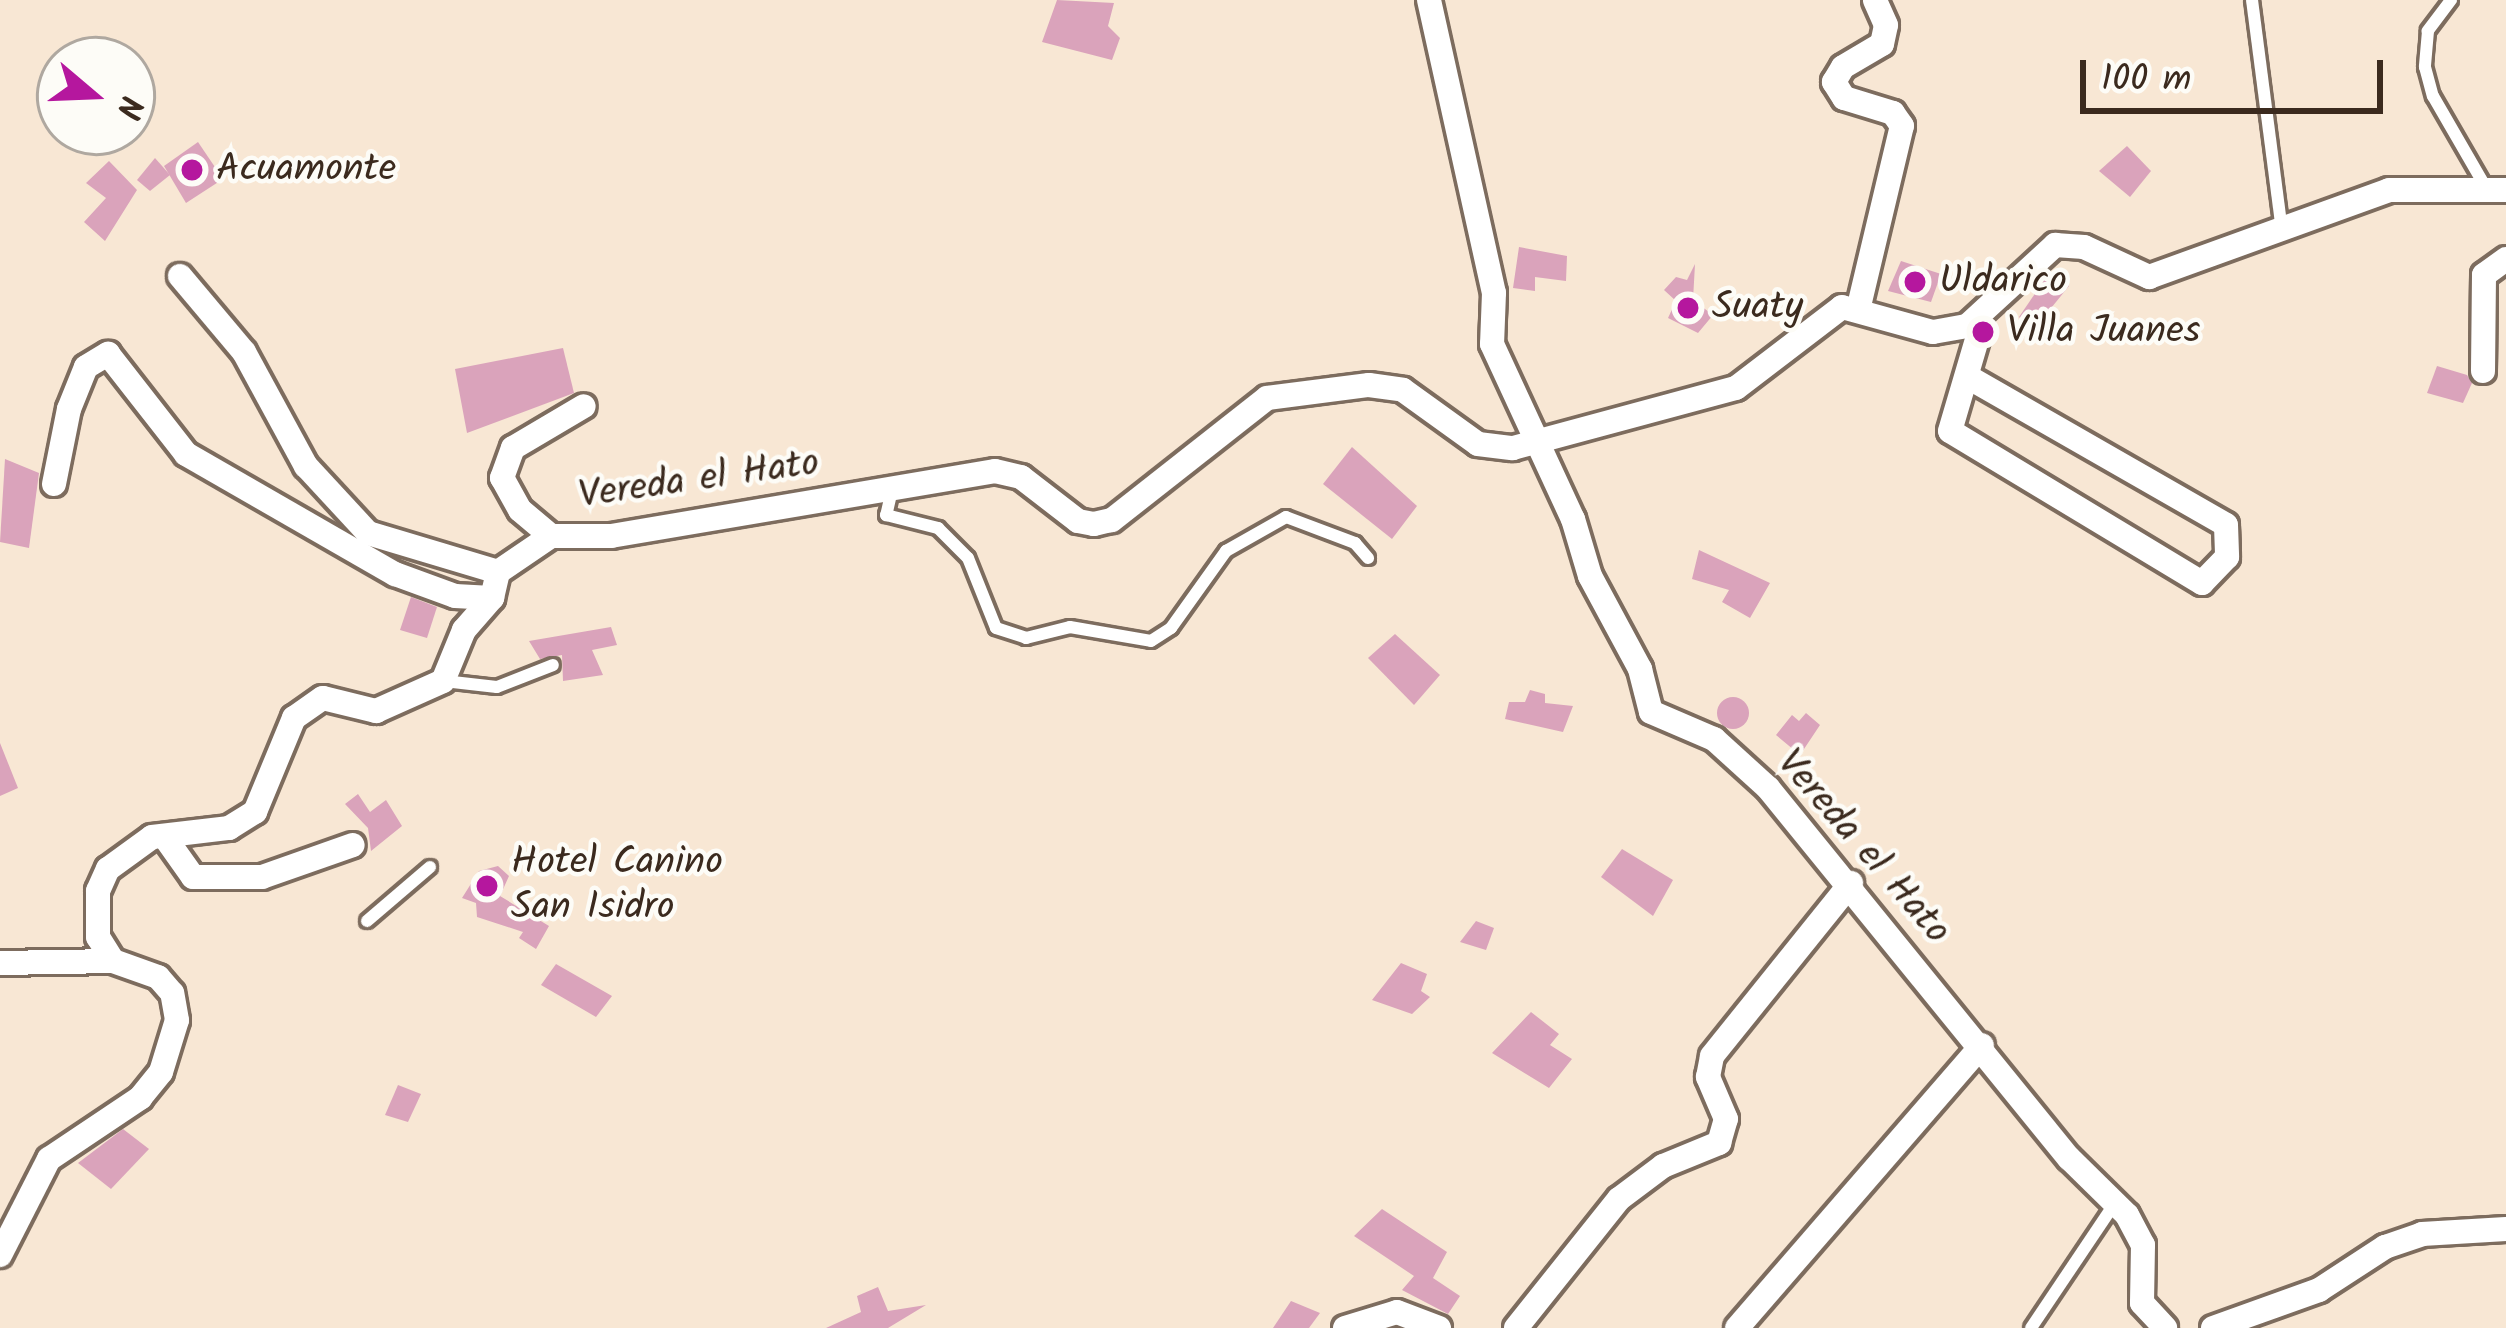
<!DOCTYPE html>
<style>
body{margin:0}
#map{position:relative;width:2506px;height:1328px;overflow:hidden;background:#f8e7d4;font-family:Kalam,sans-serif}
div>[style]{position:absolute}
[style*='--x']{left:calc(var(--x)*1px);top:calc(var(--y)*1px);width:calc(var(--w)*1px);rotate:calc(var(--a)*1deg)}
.building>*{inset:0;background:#daa3bb}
.round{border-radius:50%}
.roads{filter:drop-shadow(3px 0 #7d6c5e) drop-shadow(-3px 0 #7d6c5e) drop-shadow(0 3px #7d6c5e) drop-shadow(0 -3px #7d6c5e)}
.service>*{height:12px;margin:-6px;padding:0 6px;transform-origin:6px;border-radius:6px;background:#fff}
.minor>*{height:24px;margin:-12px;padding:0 12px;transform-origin:12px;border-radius:12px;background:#fff}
.dots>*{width:33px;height:33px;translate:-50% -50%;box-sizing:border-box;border:6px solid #fdfcf7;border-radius:50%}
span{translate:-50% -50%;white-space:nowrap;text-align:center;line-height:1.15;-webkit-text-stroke:9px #fdfcf7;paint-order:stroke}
.poi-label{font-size:39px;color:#3b2a1e}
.left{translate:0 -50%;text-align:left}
.street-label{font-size:39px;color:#3b2a1e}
.north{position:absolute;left:36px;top:36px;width:120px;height:120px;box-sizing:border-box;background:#fdfcf7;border:3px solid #afa8a0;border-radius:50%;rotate:109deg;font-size:33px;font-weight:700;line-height:48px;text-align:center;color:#3b2a1e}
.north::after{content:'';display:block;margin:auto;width:42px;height:54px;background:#b5179e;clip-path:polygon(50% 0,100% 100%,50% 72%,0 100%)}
.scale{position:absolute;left:2080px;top:60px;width:303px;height:54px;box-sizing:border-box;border:6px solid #3b2a1e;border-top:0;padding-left:15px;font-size:36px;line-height:42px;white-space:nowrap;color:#3b2a1e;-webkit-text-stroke:9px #fdfcf7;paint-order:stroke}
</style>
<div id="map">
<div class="building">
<div style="clip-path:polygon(1057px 0,1114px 3px,1108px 26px,1120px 38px,1112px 60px,1042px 42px)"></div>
<div style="clip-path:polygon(198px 142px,223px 179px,186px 203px,164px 166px)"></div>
<div style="clip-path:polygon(2127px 146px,2151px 171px,2130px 197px,2099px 171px)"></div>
<div style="clip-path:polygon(155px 158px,170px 175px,150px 191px,137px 180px)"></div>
<div style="clip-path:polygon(109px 161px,137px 190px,105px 241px,84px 222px,106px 198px,86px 183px)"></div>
<div style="clip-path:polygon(1519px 247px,1567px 256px,1566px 281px,1535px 277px,1535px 291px,1513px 288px)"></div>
<div style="clip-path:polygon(1901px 261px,1941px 274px,1931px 302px,1888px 291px)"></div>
<div style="clip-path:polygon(1695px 264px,1693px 300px,1713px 315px,1698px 333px,1668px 318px,1676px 301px,1664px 290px,1676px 277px,1687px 280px)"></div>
<div style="clip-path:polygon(2049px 273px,2069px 286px,2034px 329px,2019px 317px)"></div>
<div style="clip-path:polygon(563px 348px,574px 393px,467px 433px,455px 369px)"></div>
<div style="clip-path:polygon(2437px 366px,2467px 375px,2472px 383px,2463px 403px,2427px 393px)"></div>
<div style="clip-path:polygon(1352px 447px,1417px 506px,1392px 539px,1323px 484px)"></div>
<div style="clip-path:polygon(5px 459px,39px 473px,29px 548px,0 542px)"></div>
<div style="clip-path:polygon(1699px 550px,1770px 583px,1750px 618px,1722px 602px,1729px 590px,1692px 579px)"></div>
<div style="clip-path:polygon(411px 597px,437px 607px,427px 638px,400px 630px)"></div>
<div style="clip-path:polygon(611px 627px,617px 645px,592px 650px,603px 675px,563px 681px,562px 655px,540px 659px,529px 641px)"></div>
<div style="clip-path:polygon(1395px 634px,1440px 675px,1414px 705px,1368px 658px)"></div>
<div style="clip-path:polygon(1530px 690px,1545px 694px,1545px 703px,1573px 706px,1563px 732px,1505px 719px,1509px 702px,1525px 702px)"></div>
<div class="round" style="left:1717px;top:697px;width:32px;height:32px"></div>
<div style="clip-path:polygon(1806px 713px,1820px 725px,1800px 755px,1776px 735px,1792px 715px,1799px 721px)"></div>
<div style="clip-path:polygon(0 743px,18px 788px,0 796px)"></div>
<div style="clip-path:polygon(358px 794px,370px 812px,386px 800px,402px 826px,371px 851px,368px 828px,345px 804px)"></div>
<div style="clip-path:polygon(1622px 849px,1673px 880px,1653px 916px,1601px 877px)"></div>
<div style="clip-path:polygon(498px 866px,509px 876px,500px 896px,549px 926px,536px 949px,519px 938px,523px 932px,477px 917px,476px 903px,462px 898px,479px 871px)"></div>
<div style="clip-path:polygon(1476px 921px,1494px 928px,1486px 950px,1460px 942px)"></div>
<div style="clip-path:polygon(1401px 963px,1427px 974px,1421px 991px,1430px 997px,1412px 1014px,1372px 1000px)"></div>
<div style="clip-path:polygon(556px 964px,612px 996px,596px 1017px,541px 985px)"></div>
<div style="clip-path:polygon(1531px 1012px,1559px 1034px,1550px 1045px,1572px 1059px,1549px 1088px,1492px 1053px)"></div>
<div style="clip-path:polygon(398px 1085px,421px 1094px,408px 1122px,385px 1115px)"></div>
<div style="clip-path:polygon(123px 1129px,149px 1149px,111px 1189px,78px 1163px)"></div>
<div style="clip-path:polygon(1382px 1209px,1447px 1252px,1433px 1278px,1460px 1296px,1448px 1314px,1402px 1290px,1414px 1276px,1354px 1236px)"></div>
<div style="clip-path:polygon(878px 1287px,888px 1311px,926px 1305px,888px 1328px,826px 1328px,861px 1312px,857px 1296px)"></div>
<div style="clip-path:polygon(1291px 1301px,1320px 1313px,1309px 1328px,1273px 1328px)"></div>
</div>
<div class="roads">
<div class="service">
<div style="--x:2252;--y:0;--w:232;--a:82.6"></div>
<div style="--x:2451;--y:0;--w:39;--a:127"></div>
<div style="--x:2428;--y:31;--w:36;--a:95"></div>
<div style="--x:2425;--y:67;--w:30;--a:75"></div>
<div style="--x:2433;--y:96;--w:104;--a:60"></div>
<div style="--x:892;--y:490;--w:26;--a:103"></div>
<div style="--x:886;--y:515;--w:54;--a:14"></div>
<div style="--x:938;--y:528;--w:42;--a:45"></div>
<div style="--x:968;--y:558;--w:75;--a:68.2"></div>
<div style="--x:996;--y:628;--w:32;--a:18"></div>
<div style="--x:1026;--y:638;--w:45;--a:-14"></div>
<div style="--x:1070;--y:627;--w:82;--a:9.8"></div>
<div style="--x:1151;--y:641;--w:24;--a:-33"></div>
<div style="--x:1171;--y:628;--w:95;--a:-54.5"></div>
<div style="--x:1226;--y:551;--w:69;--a:-29.5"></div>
<div style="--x:1286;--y:517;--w:74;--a:20.6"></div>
<div style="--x:1355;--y:543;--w:20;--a:49"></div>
<div style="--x:444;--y:681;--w:53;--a:6.5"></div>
<div style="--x:497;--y:687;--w:60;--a:-21.4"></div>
<div style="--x:367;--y:921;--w:83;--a:-40.6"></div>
<div style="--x:2031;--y:1328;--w:151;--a:-56.1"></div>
</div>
<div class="minor">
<div style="--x:1429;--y:0;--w:300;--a:77.5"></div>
<div style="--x:1494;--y:293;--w:51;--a:92.2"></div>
<div style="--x:1492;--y:344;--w:193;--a:65.2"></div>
<div style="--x:1573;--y:519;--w:59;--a:73.4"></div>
<div style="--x:1590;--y:576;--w:106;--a:61.7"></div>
<div style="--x:1640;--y:669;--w:44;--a:75.7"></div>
<div style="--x:1651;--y:712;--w:69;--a:23.2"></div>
<div style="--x:1714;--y:739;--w:73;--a:42.2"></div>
<div style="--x:1768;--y:788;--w:477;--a:50.9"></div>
<div style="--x:2069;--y:1158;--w:81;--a:44.5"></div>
<div style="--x:2127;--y:1215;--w:34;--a:62"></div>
<div style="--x:2143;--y:1245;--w:58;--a:91"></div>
<div style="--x:2142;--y:1303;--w:34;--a:47"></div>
<div style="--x:180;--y:276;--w:99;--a:49.9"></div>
<div style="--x:244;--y:352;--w:130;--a:61.5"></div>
<div style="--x:306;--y:466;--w:91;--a:47.2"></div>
<div style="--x:368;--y:533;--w:136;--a:16.7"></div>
<div style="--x:1859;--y:306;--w:185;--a:-76.6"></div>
<div style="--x:1902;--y:126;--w:16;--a:-125"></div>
<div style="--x:1893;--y:113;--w:51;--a:-163"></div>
<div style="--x:1844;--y:98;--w:19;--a:-122"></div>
<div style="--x:1834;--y:82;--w:17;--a:-59"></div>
<div style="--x:1843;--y:67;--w:45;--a:-30.5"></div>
<div style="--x:1882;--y:44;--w:19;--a:-78"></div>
<div style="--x:1886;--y:25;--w:27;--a:-114"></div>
<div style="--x:2483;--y:371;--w:96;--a:-89.4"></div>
<div style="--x:2484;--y:275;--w:27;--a:-36"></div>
<div style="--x:1968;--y:377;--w:297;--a:29.8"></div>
<div style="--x:2226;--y:525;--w:32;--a:88"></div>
<div style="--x:2227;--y:557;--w:36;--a:134"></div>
<div style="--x:2202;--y:583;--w:294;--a:-148.9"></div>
<div style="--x:1950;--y:431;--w:99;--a:-73.6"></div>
<div style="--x:54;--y:484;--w:76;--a:-78.7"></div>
<div style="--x:69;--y:409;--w:45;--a:-68"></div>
<div style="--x:86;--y:367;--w:26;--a:-31"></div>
<div style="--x:108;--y:354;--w:127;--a:52"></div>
<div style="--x:186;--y:454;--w:241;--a:29.9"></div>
<div style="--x:395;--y:574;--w:64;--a:20.1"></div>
<div style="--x:455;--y:596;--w:37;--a:3"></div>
<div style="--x:551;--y:536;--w:40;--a:-140"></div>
<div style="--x:520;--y:510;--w:37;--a:-119"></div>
<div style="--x:502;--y:478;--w:32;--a:-70"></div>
<div style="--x:513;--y:448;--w:82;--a:-30.6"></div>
<div style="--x:164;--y:836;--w:50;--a:54.7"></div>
<div style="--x:193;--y:877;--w:69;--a:0"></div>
<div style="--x:262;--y:877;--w:96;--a:-19.4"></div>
<div style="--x:0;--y:963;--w:113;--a:-1"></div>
<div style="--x:0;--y:1255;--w:108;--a:-63"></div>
<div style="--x:49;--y:1159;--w:110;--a:-33.8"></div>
<div style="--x:140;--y:1098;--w:33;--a:-51"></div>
<div style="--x:161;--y:1072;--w:54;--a:-72.9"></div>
<div style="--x:177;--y:1020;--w:27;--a:-100"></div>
<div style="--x:172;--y:993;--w:21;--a:-131"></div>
<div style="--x:158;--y:977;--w:48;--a:-160.4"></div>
<div style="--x:113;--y:961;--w:28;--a:-122"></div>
<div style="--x:98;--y:937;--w:46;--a:-90"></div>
<div style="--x:98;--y:891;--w:24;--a:-66"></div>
<div style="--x:108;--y:869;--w:54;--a:-36"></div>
<div style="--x:152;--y:837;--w:78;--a:-6.7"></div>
<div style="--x:229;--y:828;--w:31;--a:-32"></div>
<div style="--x:255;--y:812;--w:102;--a:-67.5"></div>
<div style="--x:294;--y:718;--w:35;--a:-35"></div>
<div style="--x:323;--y:698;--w:55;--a:13.8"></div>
<div style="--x:376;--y:711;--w:73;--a:-24.1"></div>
<div style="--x:443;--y:681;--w:55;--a:-67.6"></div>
<div style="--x:464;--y:630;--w:43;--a:-48.8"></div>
<div style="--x:492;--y:598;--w:27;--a:-77"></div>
<div style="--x:498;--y:572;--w:64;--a:-34.2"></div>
<div style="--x:551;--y:536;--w:60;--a:0"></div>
<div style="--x:611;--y:536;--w:389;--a:-9.6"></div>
<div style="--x:995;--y:471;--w:27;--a:13"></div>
<div style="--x:1021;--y:477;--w:72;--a:37.7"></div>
<div style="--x:1078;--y:521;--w:16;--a:11"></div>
<div style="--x:1094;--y:524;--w:18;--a:-13"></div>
<div style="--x:1112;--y:520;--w:197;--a:-38.2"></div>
<div style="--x:1267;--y:398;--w:103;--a:-7.3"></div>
<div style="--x:1369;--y:385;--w:34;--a:8"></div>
<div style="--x:1403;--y:390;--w:92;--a:35.8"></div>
<div style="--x:1478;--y:444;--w:35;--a:7"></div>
<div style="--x:1513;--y:448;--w:231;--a:-15.1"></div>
<div style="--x:1736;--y:388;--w:133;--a:-37.4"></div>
<div style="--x:1842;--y:307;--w:94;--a:15.4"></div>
<div style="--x:1933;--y:332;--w:35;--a:-10"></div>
<div style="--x:1967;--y:326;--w:120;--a:-42.6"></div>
<div style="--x:2055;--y:245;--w:29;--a:4"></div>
<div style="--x:2084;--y:247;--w:72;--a:24.8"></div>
<div style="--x:2149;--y:277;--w:255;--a:-19.9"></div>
<div style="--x:2389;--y:190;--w:117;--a:0"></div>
<div style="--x:1345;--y:1328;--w:54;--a:-17.1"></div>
<div style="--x:1397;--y:1312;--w:45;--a:20.9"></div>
<div style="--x:1516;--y:1328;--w:165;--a:-51.4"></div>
<div style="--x:1619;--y:1199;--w:55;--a:-36.9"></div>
<div style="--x:1663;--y:1166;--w:61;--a:-22.3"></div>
<div style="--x:1719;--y:1143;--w:25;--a:-74"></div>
<div style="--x:1726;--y:1119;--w:46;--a:-113.2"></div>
<div style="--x:1708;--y:1077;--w:21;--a:-79"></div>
<div style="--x:1712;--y:1056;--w:222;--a:-51.2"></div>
<div style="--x:1737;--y:1328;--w:374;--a:-49.1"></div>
<div style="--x:2213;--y:1328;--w:113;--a:-19.7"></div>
<div style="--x:2319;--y:1290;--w:79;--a:-33.1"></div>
<div style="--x:2385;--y:1247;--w:39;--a:-19"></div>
<div style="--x:2422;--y:1234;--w:84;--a:-3.4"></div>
</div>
</div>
<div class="dots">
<div style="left:192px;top:170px;background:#b5179e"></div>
<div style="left:1915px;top:282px;background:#b5179e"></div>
<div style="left:1688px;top:308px;background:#b5179e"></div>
<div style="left:1983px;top:332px;background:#b5179e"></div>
<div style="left:487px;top:886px;background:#b5179e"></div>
</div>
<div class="poi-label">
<span class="left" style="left:216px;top:170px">Acuamonte</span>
<span class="left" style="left:1939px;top:282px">Uldarico</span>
<span class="left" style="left:1712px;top:308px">Suaty</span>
<span class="left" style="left:2007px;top:332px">Villa Juanes</span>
<span class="left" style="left:511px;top:886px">Hotel Canino<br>San Isidro</span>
</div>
<div class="street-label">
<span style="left:699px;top:481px;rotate:-8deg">Vereda el Hato</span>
<span style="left:1862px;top:848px;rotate:49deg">Vereda el Hato</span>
</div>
<div class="north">N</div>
<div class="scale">100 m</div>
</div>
